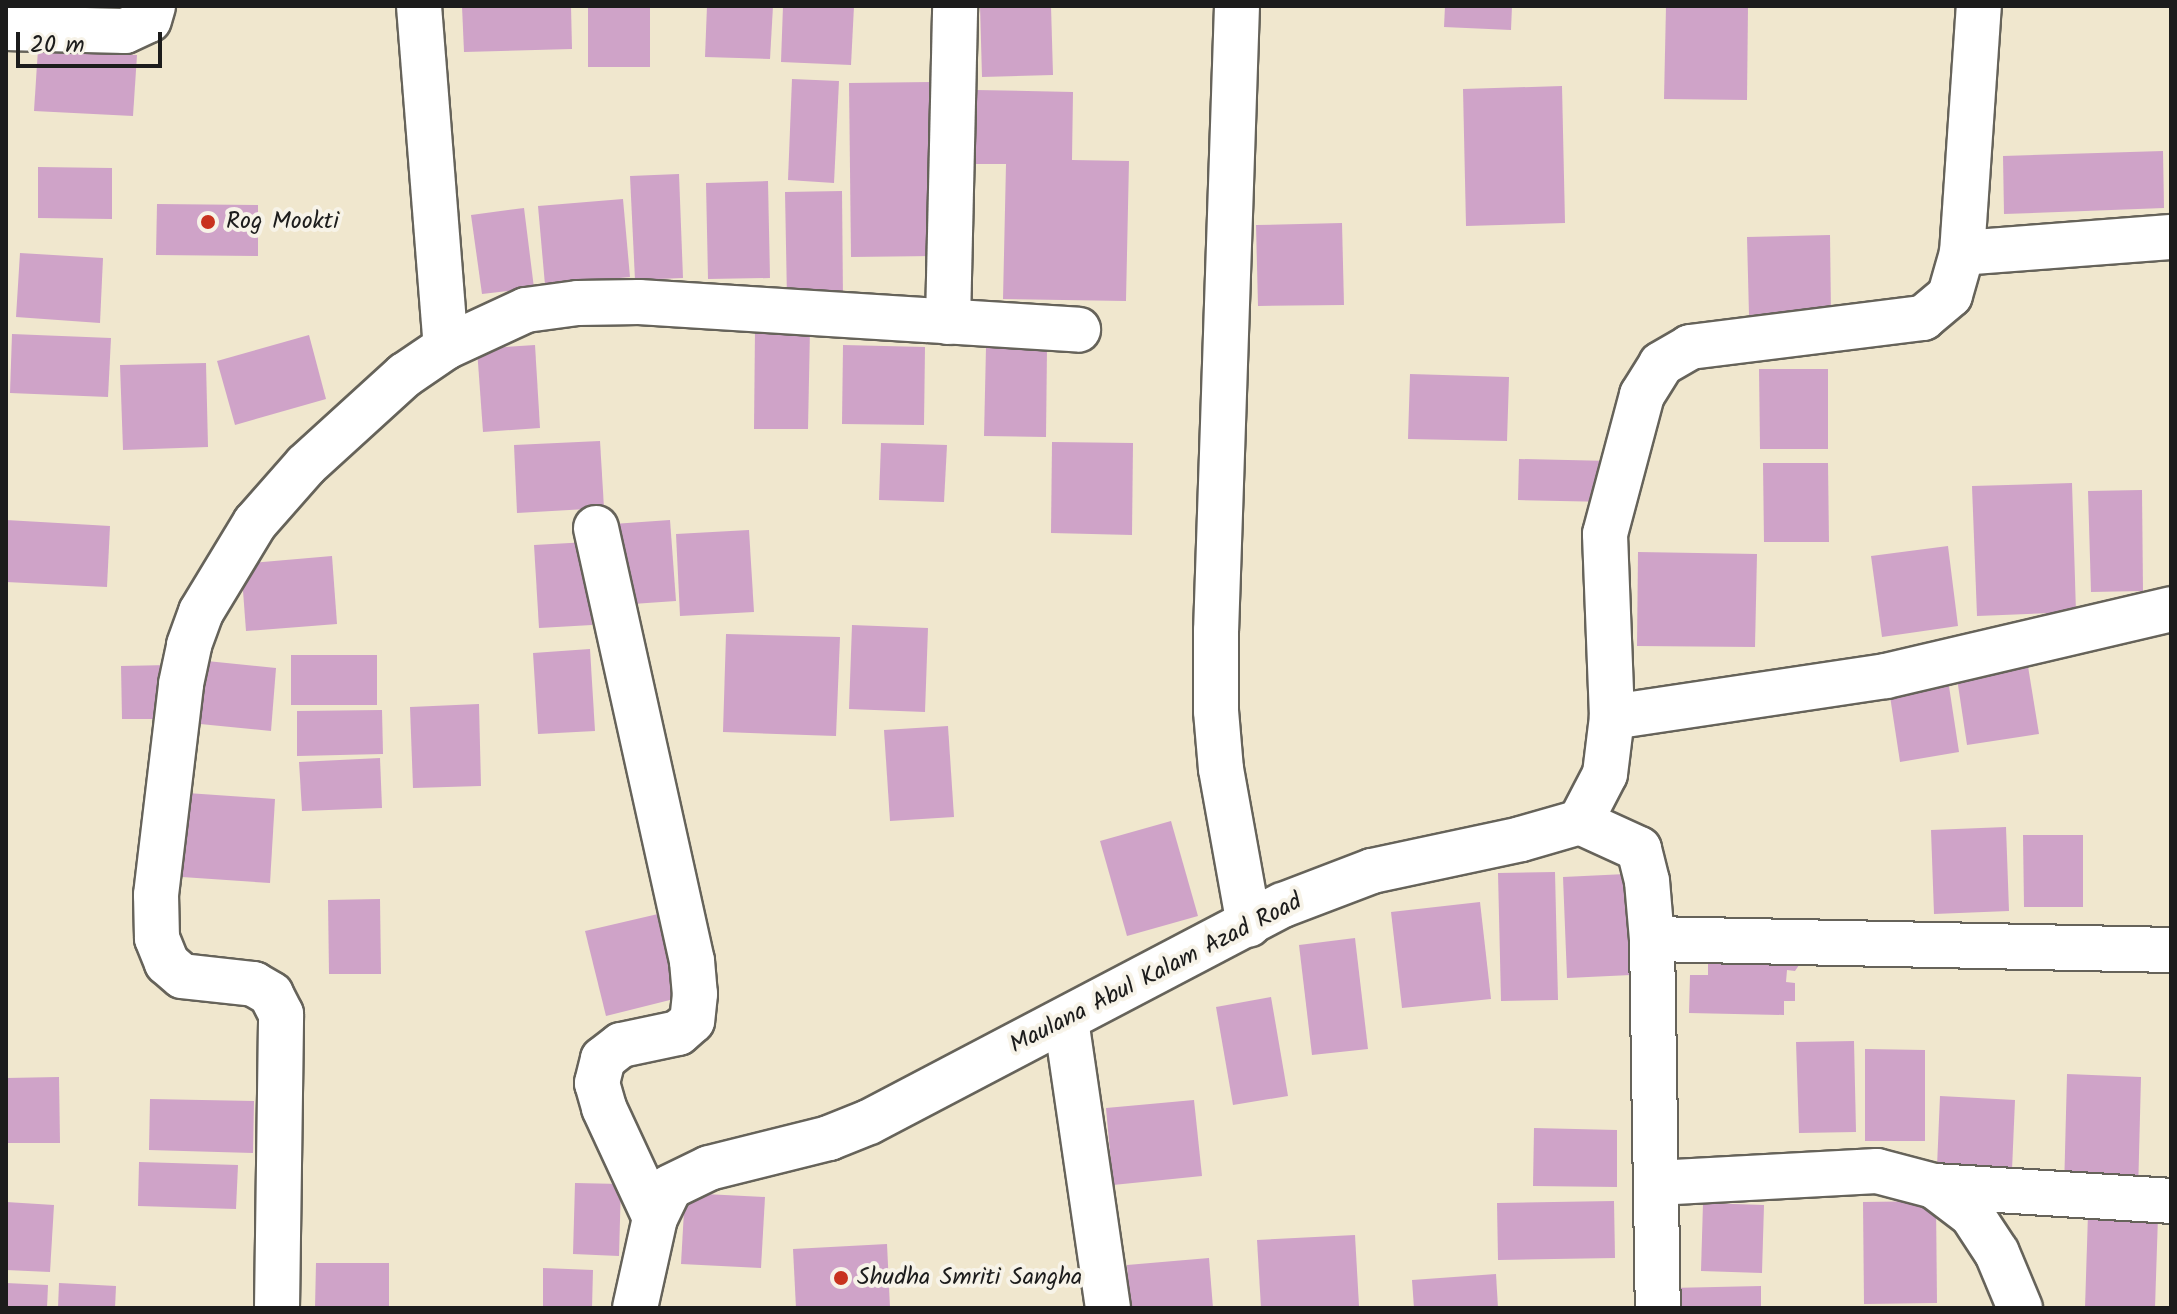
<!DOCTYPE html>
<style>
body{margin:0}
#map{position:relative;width:2177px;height:1314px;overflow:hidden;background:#f0e7ce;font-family:Kalam,sans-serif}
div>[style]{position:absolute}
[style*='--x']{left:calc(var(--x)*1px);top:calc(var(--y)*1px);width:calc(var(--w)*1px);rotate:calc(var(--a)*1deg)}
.building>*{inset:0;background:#cfa3c8}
.roads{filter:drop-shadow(2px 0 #66635a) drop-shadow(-2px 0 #66635a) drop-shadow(0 2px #66635a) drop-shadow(0 -2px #66635a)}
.minor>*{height:44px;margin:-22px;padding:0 22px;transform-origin:22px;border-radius:22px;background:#fff}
.dots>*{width:22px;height:22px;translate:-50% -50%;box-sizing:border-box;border:4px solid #f7f3e8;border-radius:50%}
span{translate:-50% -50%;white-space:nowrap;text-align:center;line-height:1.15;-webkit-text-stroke:8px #f7f3e8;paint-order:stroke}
.poi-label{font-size:24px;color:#1c1c1c}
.left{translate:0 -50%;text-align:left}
.street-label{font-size:24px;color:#1c1c1c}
.frame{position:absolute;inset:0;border:8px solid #1c1c1c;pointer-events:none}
.scale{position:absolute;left:16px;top:32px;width:146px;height:36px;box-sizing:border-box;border:4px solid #1c1c1c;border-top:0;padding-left:10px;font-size:24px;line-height:28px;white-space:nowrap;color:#1c1c1c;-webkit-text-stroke:6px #f7f3e8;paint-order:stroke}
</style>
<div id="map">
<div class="building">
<div style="clip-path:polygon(462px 6px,571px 6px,572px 49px,464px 52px)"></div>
<div style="clip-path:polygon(588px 6px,650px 6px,650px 67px,588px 67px)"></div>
<div style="clip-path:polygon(707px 6px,773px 6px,770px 59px,705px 57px)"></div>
<div style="clip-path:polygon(783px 6px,854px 6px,851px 65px,781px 62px)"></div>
<div style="clip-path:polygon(980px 6px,1051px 6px,1053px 75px,982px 77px)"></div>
<div style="clip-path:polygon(1445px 6px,1512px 6px,1511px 30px,1444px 27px)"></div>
<div style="clip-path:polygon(1666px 6px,1748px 6px,1747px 100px,1664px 99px)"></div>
<div style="clip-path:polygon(38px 49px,137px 55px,133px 116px,34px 111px)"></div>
<div style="clip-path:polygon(792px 79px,839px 81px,834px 183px,788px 180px)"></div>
<div style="clip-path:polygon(931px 82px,934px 256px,851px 257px,849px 83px)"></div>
<div style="clip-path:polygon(1562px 86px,1565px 223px,1466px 226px,1463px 89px)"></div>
<div style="clip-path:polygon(976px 90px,1073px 92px,1072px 160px,1129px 161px,1126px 301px,1003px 299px,1006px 164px,974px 164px)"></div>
<div style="clip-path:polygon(2163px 151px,2164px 208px,2004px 214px,2003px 156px)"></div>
<div style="clip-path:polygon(38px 167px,112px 168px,112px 219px,38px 218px)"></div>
<div style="clip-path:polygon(679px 174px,683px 278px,635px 280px,630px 176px)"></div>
<div style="clip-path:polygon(768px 181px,770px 278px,708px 279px,706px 183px)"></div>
<div style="clip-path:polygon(842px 191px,843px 299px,787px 299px,785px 192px)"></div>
<div style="clip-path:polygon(623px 199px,630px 277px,545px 285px,538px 206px)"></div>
<div style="clip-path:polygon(157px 204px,258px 205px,258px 256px,156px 255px)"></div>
<div style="clip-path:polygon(524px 208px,534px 288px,482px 294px,471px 215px)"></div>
<div style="clip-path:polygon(1342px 223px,1344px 305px,1258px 306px,1256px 225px)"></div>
<div style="clip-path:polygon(1830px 235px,1831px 314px,1749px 315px,1747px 237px)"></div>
<div style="clip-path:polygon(20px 253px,103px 258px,100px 323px,16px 317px)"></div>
<div style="clip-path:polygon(755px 329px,810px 329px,808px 429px,754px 429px)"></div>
<div style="clip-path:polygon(12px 334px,111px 338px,108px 397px,10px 393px)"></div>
<div style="clip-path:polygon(309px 335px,326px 399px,235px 425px,217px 361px)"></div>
<div style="clip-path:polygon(535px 345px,540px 428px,483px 432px,477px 349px)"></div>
<div style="clip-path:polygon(843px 345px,925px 347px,924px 425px,842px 424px)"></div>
<div style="clip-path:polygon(986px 347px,1047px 348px,1046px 437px,984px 436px)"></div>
<div style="clip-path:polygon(206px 363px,208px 447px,123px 450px,120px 365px)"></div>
<div style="clip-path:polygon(1759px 369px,1828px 369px,1828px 449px,1760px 449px)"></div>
<div style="clip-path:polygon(1410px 374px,1509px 377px,1507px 441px,1408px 439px)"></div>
<div style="clip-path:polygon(600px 441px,604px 508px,517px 513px,514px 445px)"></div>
<div style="clip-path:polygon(1052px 442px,1133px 443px,1132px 535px,1051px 533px)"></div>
<div style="clip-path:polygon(881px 443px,947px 445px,944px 502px,879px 500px)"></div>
<div style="clip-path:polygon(1519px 459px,1611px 461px,1610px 502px,1518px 500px)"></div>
<div style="clip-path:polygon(1763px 463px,1828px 463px,1829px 542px,1764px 542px)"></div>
<div style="clip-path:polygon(2072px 483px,2076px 612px,1977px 616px,1972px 486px)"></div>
<div style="clip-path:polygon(2142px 490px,2143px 591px,2091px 592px,2088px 491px)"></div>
<div style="clip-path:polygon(6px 520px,110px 526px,107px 587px,6px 582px)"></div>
<div style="clip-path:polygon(670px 520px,676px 601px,618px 605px,613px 524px)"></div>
<div style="clip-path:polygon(749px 530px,754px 612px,680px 616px,676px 534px)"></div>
<div style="clip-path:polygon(588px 542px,592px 625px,539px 628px,534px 545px)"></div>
<div style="clip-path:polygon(1948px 546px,1958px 626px,1882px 637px,1871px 556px)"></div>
<div style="clip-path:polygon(1638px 552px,1757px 554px,1755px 647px,1637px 646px)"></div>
<div style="clip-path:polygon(332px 556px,337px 624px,246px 631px,241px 564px)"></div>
<div style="clip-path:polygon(852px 625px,928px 628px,925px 712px,849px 709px)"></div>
<div style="clip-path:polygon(726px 634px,840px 637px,836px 736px,723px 732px)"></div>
<div style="clip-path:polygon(590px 649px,595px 731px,538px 734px,533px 653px)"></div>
<div style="clip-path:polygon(2026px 654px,2039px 734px,1967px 745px,1955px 665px)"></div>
<div style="clip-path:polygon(291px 655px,377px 655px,377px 705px,291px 705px)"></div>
<div style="clip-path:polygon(197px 660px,276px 668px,271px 731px,190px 723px)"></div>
<div style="clip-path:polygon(169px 665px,169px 719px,122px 719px,121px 666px)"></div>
<div style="clip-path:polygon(1947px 673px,1959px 752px,1900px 762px,1888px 683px)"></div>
<div style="clip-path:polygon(479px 704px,481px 786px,413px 788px,410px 707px)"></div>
<div style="clip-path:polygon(382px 710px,383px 754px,297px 756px,297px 711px)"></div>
<div style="clip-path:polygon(948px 726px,954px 817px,890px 821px,884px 730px)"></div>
<div style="clip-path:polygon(380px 758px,382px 808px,302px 811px,299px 762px)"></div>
<div style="clip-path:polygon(187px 793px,275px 799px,270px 883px,182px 877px)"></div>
<div style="clip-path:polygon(1171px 821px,1198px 916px,1127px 936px,1100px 841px)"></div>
<div style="clip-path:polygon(2006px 827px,2009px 911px,1934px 914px,1931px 830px)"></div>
<div style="clip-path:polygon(2023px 835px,2083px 835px,2083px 907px,2024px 907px)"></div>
<div style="clip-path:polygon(1555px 872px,1558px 1000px,1501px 1001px,1498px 873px)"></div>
<div style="clip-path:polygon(1626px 874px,1631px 975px,1567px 978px,1563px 877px)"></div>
<div style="clip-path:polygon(380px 899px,381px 974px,329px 974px,328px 900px)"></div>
<div style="clip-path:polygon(1480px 902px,1491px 999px,1402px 1008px,1391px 912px)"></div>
<div style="clip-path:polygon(658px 914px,678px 998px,606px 1016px,585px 931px)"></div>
<div style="clip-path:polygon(1355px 938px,1368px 1049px,1312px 1055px,1299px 945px)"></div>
<div style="clip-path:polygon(1800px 950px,1799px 965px,1795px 971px,1787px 970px,1786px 982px,1795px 983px,1795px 1001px,1784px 1001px,1784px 1015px,1689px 1013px,1690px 975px,1708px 975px,1708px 960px)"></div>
<div style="clip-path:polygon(1271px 997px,1288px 1096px,1233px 1105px,1216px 1007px)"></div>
<div style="clip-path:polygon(1854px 1041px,1856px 1132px,1799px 1133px,1796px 1042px)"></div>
<div style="clip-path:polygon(1865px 1049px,1925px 1050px,1925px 1141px,1865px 1141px)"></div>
<div style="clip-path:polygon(2067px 1074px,2141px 1077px,2138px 1193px,2064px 1191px)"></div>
<div style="clip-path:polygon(59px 1077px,60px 1143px,6px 1143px,6px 1078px)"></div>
<div style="clip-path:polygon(1940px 1096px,2015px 1100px,2012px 1170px,1937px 1167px)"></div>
<div style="clip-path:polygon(150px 1099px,254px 1101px,253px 1153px,149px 1150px)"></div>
<div style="clip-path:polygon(1194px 1100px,1202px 1176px,1113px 1185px,1106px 1108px)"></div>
<div style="clip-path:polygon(1534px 1128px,1617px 1130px,1617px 1187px,1533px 1186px)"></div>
<div style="clip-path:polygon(139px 1162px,238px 1165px,236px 1209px,138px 1206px)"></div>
<div style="clip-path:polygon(575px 1183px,621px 1184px,619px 1256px,573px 1254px)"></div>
<div style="clip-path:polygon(685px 1193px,765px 1197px,761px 1268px,681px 1264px)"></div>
<div style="clip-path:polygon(1614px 1201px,1615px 1258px,1498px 1260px,1497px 1203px)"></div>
<div style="clip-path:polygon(1936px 1201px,1937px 1303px,1864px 1304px,1863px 1202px)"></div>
<div style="clip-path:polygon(6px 1202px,54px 1205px,50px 1272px,6px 1270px)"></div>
<div style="clip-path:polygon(1703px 1203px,1764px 1205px,1762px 1273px,1701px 1271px)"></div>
<div style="clip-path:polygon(2088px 1214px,2158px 1216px,2155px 1308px,2085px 1308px)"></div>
<div style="clip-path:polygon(1355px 1235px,1359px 1306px,1261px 1308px,1257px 1240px)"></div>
<div style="clip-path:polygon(887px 1244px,890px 1308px,796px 1308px,793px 1249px)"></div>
<div style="clip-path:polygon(1209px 1258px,1213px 1308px,1130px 1308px,1127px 1265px)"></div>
<div style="clip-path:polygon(316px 1263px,389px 1263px,389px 1308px,315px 1308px)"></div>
<div style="clip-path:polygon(543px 1268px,593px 1270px,592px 1308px,543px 1308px)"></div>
<div style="clip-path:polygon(1496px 1274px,1498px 1308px,1414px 1308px,1412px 1280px)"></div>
<div style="clip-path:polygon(6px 1283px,48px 1285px,47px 1308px,6px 1308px)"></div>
<div style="clip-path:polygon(59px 1283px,116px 1286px,115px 1308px,58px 1308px)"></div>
<div style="clip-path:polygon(1761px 1286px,1761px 1308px,1670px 1308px,1670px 1288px)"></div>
</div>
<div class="roads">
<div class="minor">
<div style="--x:419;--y:6;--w:342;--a:85.5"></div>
<div style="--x:1237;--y:6;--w:625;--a:91.92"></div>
<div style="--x:1216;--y:631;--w:80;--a:90"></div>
<div style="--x:1216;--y:711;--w:58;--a:85.1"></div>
<div style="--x:1221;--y:769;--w:158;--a:79.8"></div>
<div style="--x:6;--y:28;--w:119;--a:1.4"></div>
<div style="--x:125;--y:31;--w:26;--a:-25"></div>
<div style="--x:149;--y:20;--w:15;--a:-74"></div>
<div style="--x:1962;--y:253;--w:210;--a:-4.4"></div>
<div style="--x:948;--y:322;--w:316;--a:-88.7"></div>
<div style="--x:596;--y:528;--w:444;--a:77.5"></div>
<div style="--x:692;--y:961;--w:33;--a:85"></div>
<div style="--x:695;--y:994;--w:27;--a:96"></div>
<div style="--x:692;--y:1021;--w:18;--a:139"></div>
<div style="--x:678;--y:1033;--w:58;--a:168.1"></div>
<div style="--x:621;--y:1045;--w:23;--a:142"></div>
<div style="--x:603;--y:1059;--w:25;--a:104"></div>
<div style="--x:597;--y:1083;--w:26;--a:74"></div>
<div style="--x:604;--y:1108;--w:121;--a:65.1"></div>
<div style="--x:1612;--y:717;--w:277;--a:-8.5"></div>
<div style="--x:1886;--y:676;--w:293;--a:-13.2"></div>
<div style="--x:1580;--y:822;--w:65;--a:24.6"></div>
<div style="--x:1639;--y:849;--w:33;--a:76"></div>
<div style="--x:1647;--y:881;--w:58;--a:85.1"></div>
<div style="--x:1652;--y:939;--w:369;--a:89.1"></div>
<div style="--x:1652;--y:939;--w:519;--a:1.21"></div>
<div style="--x:1066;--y:1020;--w:291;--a:81.7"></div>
<div style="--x:1656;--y:1183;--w:221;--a:-3.1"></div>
<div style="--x:1877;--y:1171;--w:59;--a:14.7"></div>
<div style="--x:1934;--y:1186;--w:48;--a:37.3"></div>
<div style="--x:1972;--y:1215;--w:45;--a:56.7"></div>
<div style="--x:1997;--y:1253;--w:60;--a:67.3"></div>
<div style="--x:1934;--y:1186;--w:237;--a:3.6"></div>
<div style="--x:277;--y:1308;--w:294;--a:-89.2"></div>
<div style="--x:281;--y:1014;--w:22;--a:-117"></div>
<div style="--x:271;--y:994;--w:20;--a:-150"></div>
<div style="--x:254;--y:984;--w:72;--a:-173.7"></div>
<div style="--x:182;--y:976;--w:20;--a:-139"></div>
<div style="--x:167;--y:963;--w:27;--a:-112"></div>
<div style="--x:157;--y:938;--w:43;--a:-91.3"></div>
<div style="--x:156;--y:895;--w:212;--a:-83.2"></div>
<div style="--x:181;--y:684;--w:40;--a:-78"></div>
<div style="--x:189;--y:645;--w:35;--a:-70"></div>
<div style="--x:201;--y:612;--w:104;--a:-58.8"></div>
<div style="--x:255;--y:523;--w:77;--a:-48.7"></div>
<div style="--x:306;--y:465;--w:134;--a:-42.3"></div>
<div style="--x:405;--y:375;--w:50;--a:-34.3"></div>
<div style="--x:446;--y:347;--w:88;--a:-24.8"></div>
<div style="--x:526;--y:310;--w:52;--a:-7.7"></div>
<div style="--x:578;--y:303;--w:61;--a:-0.9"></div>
<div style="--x:639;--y:302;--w:440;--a:3.6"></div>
<div style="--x:635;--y:1308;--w:92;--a:-77.5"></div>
<div style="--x:655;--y:1218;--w:34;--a:-64"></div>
<div style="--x:670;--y:1187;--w:43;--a:-26"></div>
<div style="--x:709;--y:1168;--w:124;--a:-14"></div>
<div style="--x:829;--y:1138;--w:43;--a:-21.8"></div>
<div style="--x:869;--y:1122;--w:467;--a:-27.7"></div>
<div style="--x:1283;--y:905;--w:95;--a:-20.9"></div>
<div style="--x:1372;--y:871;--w:152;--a:-12.1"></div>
<div style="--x:1521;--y:839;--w:61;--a:-16.1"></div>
<div style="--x:1580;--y:822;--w:54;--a:-62.5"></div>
<div style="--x:1605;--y:774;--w:57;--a:-83"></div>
<div style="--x:1612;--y:717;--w:183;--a:-92.2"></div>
<div style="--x:1605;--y:534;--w:144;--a:-75.1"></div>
<div style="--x:1642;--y:395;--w:36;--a:-58"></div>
<div style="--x:1661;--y:364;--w:34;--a:-30"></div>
<div style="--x:1690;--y:347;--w:235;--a:-7.1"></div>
<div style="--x:1923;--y:318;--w:35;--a:-40"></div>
<div style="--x:1950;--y:295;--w:44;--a:-74.1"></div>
<div style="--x:1962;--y:253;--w:248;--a:-86.1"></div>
</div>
</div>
<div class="dots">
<div style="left:208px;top:222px;background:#c8321e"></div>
<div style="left:841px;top:1278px;background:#c8321e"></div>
</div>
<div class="poi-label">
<span class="left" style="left:226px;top:222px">Rog Mookti</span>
<span class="left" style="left:857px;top:1278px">Shudha Smriti Sangha</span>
</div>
<div class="street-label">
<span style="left:1156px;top:974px;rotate:-27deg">Maulana Abul Kalam Azad Road</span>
</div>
<div class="frame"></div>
<div class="scale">20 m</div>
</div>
